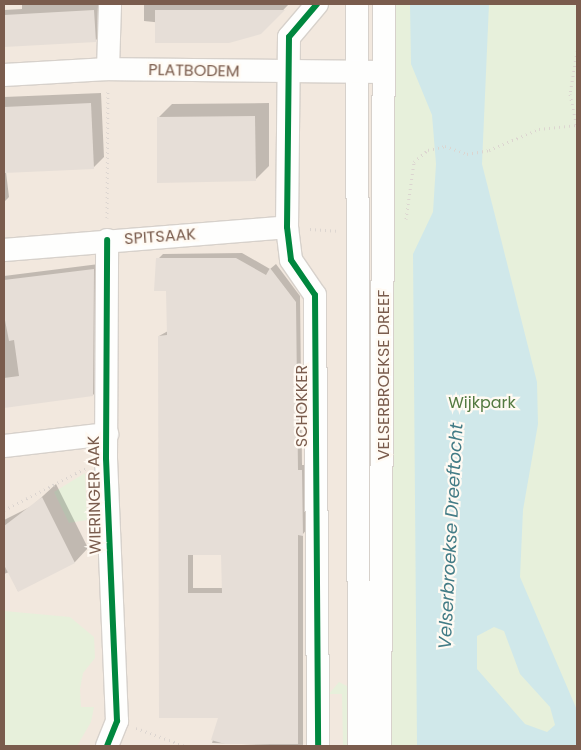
<!DOCTYPE html>
<style>
body{margin:0}
#map{position:relative;width:581px;height:750px;overflow:hidden;background:#f9f5f0;font-family:Poppins,sans-serif}
div>[style]{position:absolute}
[style*='--x']{left:calc(var(--x)*1px);top:calc(var(--y)*1px);width:calc(var(--w)*1px);rotate:calc(var(--a)*1deg)}
.residential>*{inset:0;background:#f2e8de}
.green>*{inset:0;background:#e7f0db}
.water>*{inset:0;background:#d0e8ea}
.shadow>*{inset:0;background:#0003}
.building>*{inset:0;background:#e6ded7}
.path>*{height:3px;margin-top:-1.5px;transform-origin:0;background:repeating-linear-gradient(90deg,#dcd5d0 0 1px,transparent 0 5px)}
.roads{filter:drop-shadow(1px 0 #d7d1cb) drop-shadow(-1px 0 #d7d1cb) drop-shadow(0 1px #d7d1cb) drop-shadow(0 -1px #d7d1cb)}
.minor>*{height:22px;margin:-11px;padding:0 11px;transform-origin:11px;border-radius:11px;background:#fefefd}
.cycleway>*{height:6px;margin:-3px;padding:0 3px;transform-origin:3px;border-radius:3px;background:#00873e}
span{translate:-50% -50%;white-space:nowrap;text-align:center;line-height:1.15;-webkit-text-stroke:4.5px #fffaf3;paint-order:stroke}
.street-label{font-size:16px;color:#7a5c4d}
.park-label{font-size:16px;color:#537a41}
.water-label{font-size:18px;color:#437c86;font-style:italic}
.frame{position:absolute;inset:0;border:5px solid #7a5c4d;pointer-events:none}
</style>
<div id="map">
<div class="residential">
<div style="clip-path:polygon(4px 4px,577px 4px,577px 746px,4px 746px)"></div>
</div>
<div class="green">
<div style="clip-path:polygon(386px 4px,577px 4px,577px 746px,386px 746px)"></div>
<div style="clip-path:polygon(85px 473px,87px 520px,69px 523px,54px 492px)"></div>
<div style="clip-path:polygon(4px 611px,70px 617px,94px 637px,95px 658px,83px 673px,80px 689px,81px 707px,94px 707px,91px 722px,77px 746px,4px 746px)"></div>
<div style="clip-path:polygon(339px 682px,349px 687px,354px 746px,343px 746px,342px 694px,329px 694px)"></div>
</div>
<div class="water">
<div style="clip-path:polygon(evenodd,410px 4px,489px 4px,482px 164px,537px 382px,538px 424px,523px 510px,520px 577px,577px 710px,577px 746px,417px 746px,413px 254px,433px 212px,436px 164px,432px 115px,411px 64px,410px 4px,494px 627px,504px 631px,520px 674px,550px 707px,555px 725px,547px 732px,525px 724px,477px 669px,477px 636px,494px 627px)"></div>
</div>
<div class="shadow">
<div style="clip-path:polygon(22px 4px,100px 5px,101px 35px,95px 41px,4px 46px,4px 10px,22px 9px)"></div>
<div style="clip-path:polygon(144px 4px,256px 5px,289px 4px,261px 33px,144px 21px)"></div>
<div style="clip-path:polygon(101px 93px,104px 157px,93px 168px,6px 172px,9px 197px,4px 202px,4px 97px)"></div>
<div style="clip-path:polygon(269px 103px,269px 166px,255px 180px,158px 118px,172px 104px)"></div>
<div style="clip-path:polygon(evenodd,242px 253px,270px 269px,276px 264px,300px 296px,302px 465px,307px 465px,307px 529px,303px 534px,303px 746px,212px 743px,220px 717px,160px 717px,159px 336px,168px 331px,167px 290px,158px 259px,163px 254px,242px 253px,223px 553px,223px 588px,193px 588px,193px 554px,223px 553px)"></div>
<div style="clip-path:polygon(99px 264px,98px 390px,93px 395px,4px 406px,4px 276px)"></div>
<div style="clip-path:polygon(56px 484px,88px 548px,75px 562px,18px 591px,9px 572px,4px 574px,4px 520px,32px 506px)"></div>
</div>
<div class="building">
<div style="clip-path:polygon(94px 10px,96px 42px,4px 47px,4px 15px)"></div>
<div style="clip-path:polygon(155px 10px,285px 10px,261px 34px,229px 43px,155px 43px)"></div>
<div style="clip-path:polygon(91px 103px,94px 169px,4px 173px,4px 107px)"></div>
<div style="clip-path:polygon(255px 116px,256px 181px,157px 183px,157px 117px)"></div>
<div style="clip-path:polygon(evenodd,156px 258px,236px 258px,266px 275px,270px 268px,296px 302px,298px 470px,302px 470px,303px 536px,298px 535px,298px 744px,225px 744px,211px 740px,218px 718px,159px 718px,158px 336px,167px 335px,166px 291px,154px 291px,156px 258px,188px 555px,221px 555px,222px 593px,188px 593px,188px 555px)"></div>
<div style="clip-path:polygon(94px 269px,93px 396px,4px 408px,4px 378px,19px 376px,14px 340px,9px 341px,4px 315px,4px 280px)"></div>
<div style="clip-path:polygon(42px 497px,75px 563px,18px 592px,4px 565px,4px 526px)"></div>
</div>
<div class="path">
<div style="--x:577;--y:51;--w:44;--a:99.2"></div>
<div style="--x:570;--y:94;--w:35;--a:78"></div>
<div style="--x:107;--y:218;--w:129;--a:-89.6"></div>
<div style="--x:406;--y:219;--w:58;--a:-82"></div>
<div style="--x:414;--y:162;--w:18;--a:-41"></div>
<div style="--x:428;--y:150;--w:17;--a:-13"></div>
<div style="--x:445;--y:146;--w:23;--a:20"></div>
<div style="--x:467;--y:154;--w:22;--a:-10"></div>
<div style="--x:489;--y:150;--w:54;--a:-22.8"></div>
<div style="--x:539;--y:129;--w:37;--a:-6"></div>
<div style="--x:310;--y:229;--w:26;--a:4"></div>
<div style="--x:4;--y:510;--w:92;--a:-27.1"></div>
<div style="--x:136;--y:728;--w:52;--a:20.2"></div>
</div>
<div class="roads">
<div class="minor">
<div style="--x:317;--y:4;--w:43;--a:130.3"></div>
<div style="--x:289;--y:37;--w:190;--a:90.6"></div>
<div style="--x:287;--y:227;--w:33;--a:83"></div>
<div style="--x:291;--y:260;--w:42;--a:55.6"></div>
<div style="--x:315;--y:295;--w:451;--a:89.6"></div>
<div style="--x:357;--y:4;--w:742;--a:89.85"></div>
<div style="--x:108;--y:69;--w:65;--a:-88.2"></div>
<div style="--x:4;--y:75;--w:104;--a:-3.3"></div>
<div style="--x:108;--y:69;--w:265;--a:0.6"></div>
<div style="--x:4;--y:250;--w:284;--a:-4.6"></div>
<div style="--x:4;--y:446;--w:104;--a:-6.6"></div>
<div style="--x:107;--y:746;--w:27;--a:-68"></div>
<div style="--x:117;--y:721;--w:263;--a:-92.4"></div>
<div style="--x:106;--y:458;--w:218;--a:-89.7"></div>
<div style="--x:380;--y:746;--w:742;--a:-89.69"></div>
</div>
</div>
<div class="cycleway">
<div style="--x:317;--y:4;--w:43;--a:130.3"></div>
<div style="--x:289;--y:37;--w:190;--a:90.6"></div>
<div style="--x:287;--y:227;--w:33;--a:83"></div>
<div style="--x:291;--y:260;--w:42;--a:55.6"></div>
<div style="--x:315;--y:295;--w:451;--a:89.6"></div>
<div style="--x:107;--y:746;--w:27;--a:-68"></div>
<div style="--x:117;--y:721;--w:263;--a:-92.4"></div>
<div style="--x:106;--y:458;--w:218;--a:-89.7"></div>
</div>
<div class="street-label">
<span style="left:194px;top:71px;rotate:1deg">PLATBODEM</span>
<span style="left:160px;top:237px;rotate:-4deg">SPITSAAK</span>
<span style="left:384px;top:375px;rotate:-90deg">VELSERBROEKSE DREEF</span>
<span style="left:302px;top:406px;rotate:-90deg">SCHOKKER</span>
<span style="left:95px;top:495px;rotate:-91deg">WIERINGER AAK</span>
</div>
<div class="park-label">
<span style="left:482px;top:403px">Wijkpark</span>
</div>
<div class="water-label">
<span style="left:451px;top:536px;rotate:-87deg">Velserbroekse Dreeftocht</span>
</div>
<div class="frame"></div>
</div>
